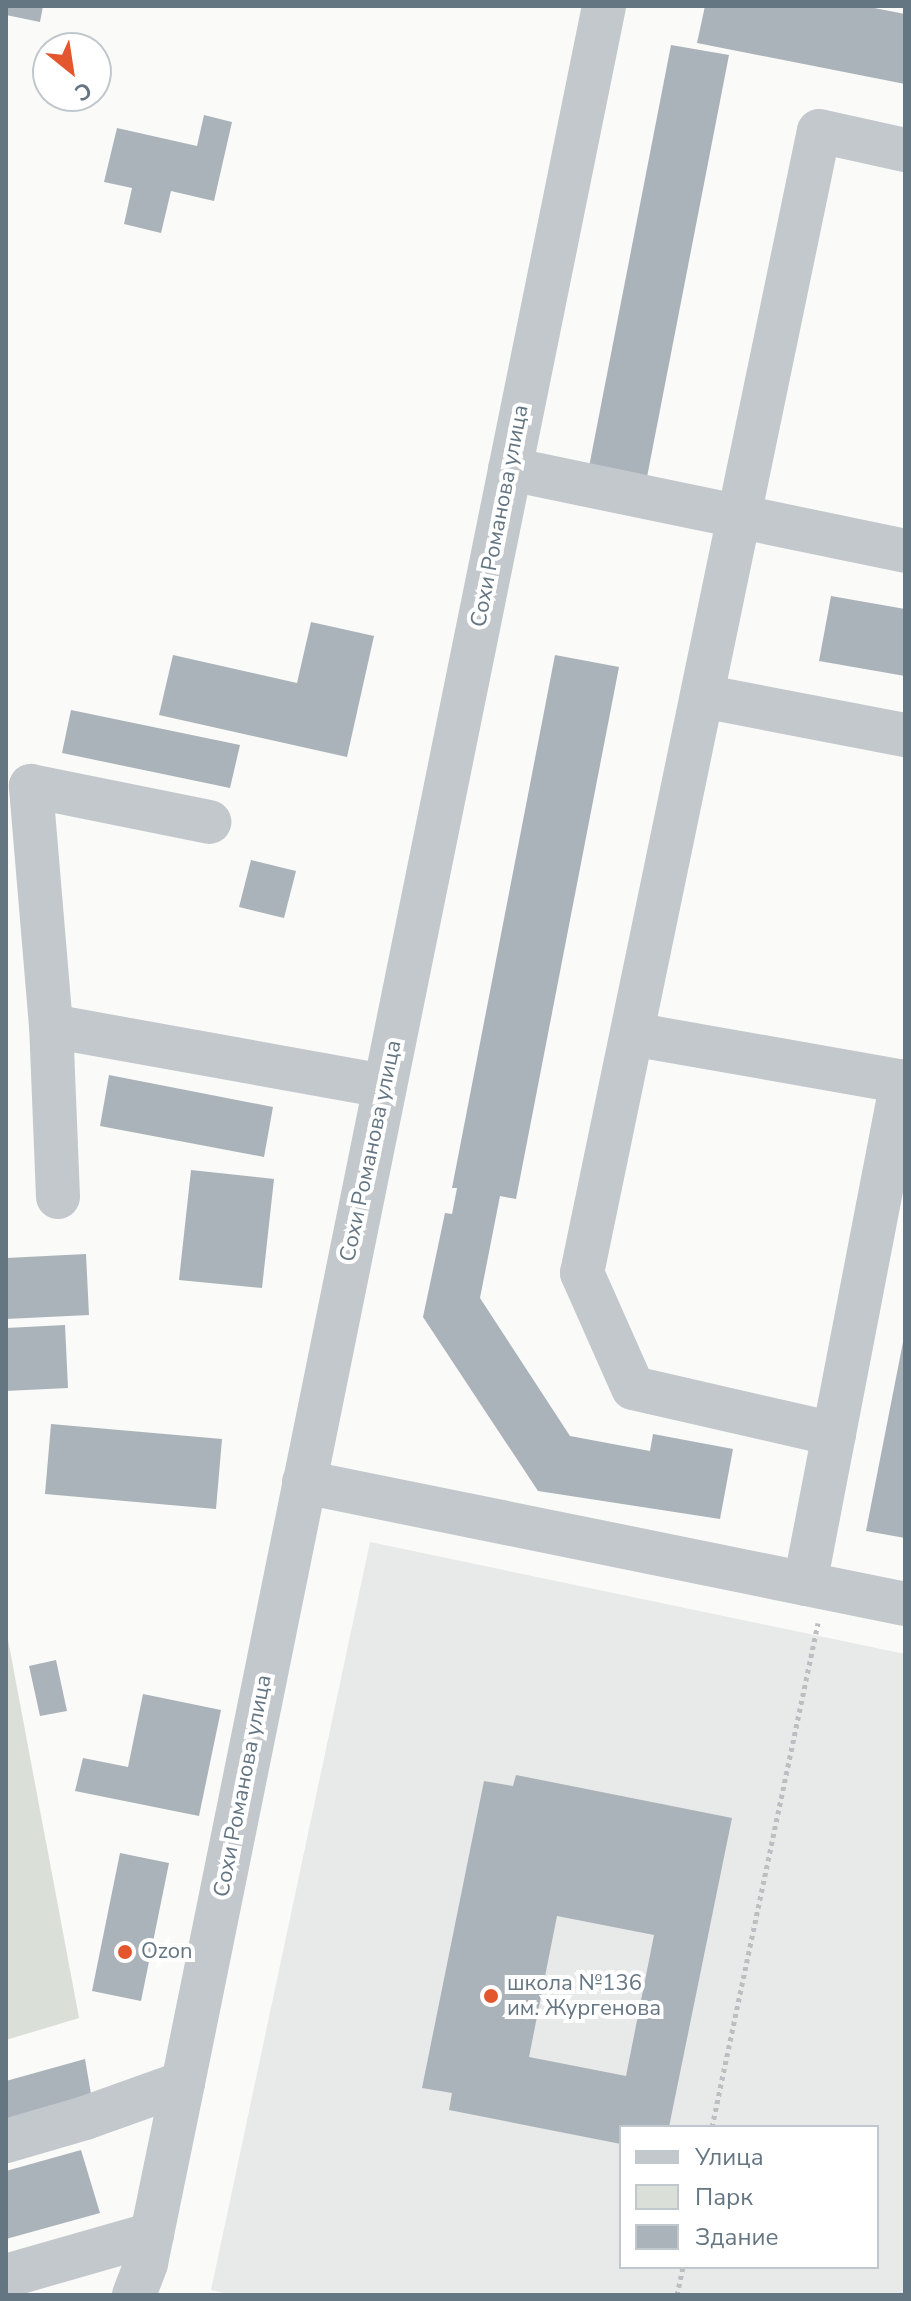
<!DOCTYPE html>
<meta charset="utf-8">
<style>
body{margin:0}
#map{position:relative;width:911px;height:2301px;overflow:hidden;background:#fafaf8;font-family:"Nunito Sans",sans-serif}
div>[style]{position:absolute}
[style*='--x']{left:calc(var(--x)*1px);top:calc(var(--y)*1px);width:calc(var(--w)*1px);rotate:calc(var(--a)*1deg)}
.built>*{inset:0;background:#e8e9e9}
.green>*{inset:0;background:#dadfd7}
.building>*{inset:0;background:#aab3b9}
.path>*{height:5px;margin-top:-2.5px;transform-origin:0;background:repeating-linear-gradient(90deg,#bbbfc2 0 4px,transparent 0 8px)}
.minor>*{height:44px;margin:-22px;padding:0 22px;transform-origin:22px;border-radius:22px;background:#c3c8cc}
.dots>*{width:22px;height:22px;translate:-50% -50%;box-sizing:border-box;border:4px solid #fff;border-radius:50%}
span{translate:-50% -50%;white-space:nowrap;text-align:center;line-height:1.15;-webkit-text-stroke:8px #fff;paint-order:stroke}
.street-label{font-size:22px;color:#657683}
.poi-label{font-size:22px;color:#657683}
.left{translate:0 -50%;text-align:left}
.frame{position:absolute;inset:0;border:8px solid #657683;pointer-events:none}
.legend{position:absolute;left:619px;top:2125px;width:260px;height:144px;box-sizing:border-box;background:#fff;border:2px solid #c1c8cd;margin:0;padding:10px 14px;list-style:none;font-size:24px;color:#657683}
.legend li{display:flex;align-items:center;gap:16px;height:40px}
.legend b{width:40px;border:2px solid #c1c8cd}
.north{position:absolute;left:32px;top:32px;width:80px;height:80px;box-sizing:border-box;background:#fff;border:2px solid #c1c8cd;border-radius:50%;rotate:150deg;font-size:22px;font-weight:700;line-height:32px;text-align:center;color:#657683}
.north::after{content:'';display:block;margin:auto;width:28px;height:36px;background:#e4572e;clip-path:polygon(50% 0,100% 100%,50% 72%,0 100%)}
</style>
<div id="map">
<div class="built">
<div style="clip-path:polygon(evenodd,370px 1542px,905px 1654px,905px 2295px,232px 2295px,211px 2290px,370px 1542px,621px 2127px,877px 2127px,877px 2267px,621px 2267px,621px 2127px)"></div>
</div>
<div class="green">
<div style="clip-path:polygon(6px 1629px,79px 2018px,6px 2040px)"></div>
</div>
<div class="building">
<div style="clip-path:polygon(6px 6px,43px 6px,40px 22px,6px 15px)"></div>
<div style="clip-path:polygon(705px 6px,864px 6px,905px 14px,905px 84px,697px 43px)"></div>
<div style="clip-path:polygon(671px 45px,729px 55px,647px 477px,589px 467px)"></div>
<div style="clip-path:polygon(204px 115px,232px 122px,214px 201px,171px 191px,161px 233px,124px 224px,132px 188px,104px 182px,117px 128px,197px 146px)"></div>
<div style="clip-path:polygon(831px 596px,905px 609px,905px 676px,819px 661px)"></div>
<div style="clip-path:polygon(311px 622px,374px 636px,347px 757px,159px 715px,173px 655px,297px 683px)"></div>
<div style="clip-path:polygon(555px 655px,619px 667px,516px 1199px,500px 1196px,480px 1298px,570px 1436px,650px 1451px,653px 1434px,733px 1449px,720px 1519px,538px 1491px,423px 1317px,445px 1213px,452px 1214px,457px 1188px,452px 1188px)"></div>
<div style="clip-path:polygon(71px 710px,240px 745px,230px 788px,62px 753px)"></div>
<div style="clip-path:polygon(251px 860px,296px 871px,284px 918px,239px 907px)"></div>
<div style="clip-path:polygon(109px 1075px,273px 1107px,264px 1157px,100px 1126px)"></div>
<div style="clip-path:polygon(191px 1170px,274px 1179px,262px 1288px,179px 1280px)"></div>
<div style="clip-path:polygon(86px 1254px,89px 1315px,6px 1319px,6px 1258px)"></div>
<div style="clip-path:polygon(65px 1325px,68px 1388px,6px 1391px,6px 1328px)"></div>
<div style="clip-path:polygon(904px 1337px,905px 1337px,905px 1538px,866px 1531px)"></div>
<div style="clip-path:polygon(51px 1424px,222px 1439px,216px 1509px,45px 1494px)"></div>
<div style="clip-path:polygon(56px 1660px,67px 1711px,40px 1716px,29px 1666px)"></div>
<div style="clip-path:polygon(143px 1694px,221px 1710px,199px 1816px,75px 1791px,83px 1758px,128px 1767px)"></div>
<div style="clip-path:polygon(evenodd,516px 1775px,732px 1818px,669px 2127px,621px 2127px,621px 2144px,449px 2110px,452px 2093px,422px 2088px,484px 1781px,513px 1786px,516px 1775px,557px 1916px,654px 1935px,626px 2076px,529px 2057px,557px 1916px)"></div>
<div style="clip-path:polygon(120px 1853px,169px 1863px,141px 2001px,92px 1991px)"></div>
<div style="clip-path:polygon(85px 2059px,92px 2100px,6px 2123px,6px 2081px)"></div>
<div style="clip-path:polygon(81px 2150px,100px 2213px,6px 2239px,6px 2171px)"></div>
</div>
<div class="path">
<div style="--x:712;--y:2127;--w:515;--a:-78.12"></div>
<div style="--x:677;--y:2295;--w:29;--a:-78"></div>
</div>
<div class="minor">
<div style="--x:510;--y:469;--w:403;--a:11.7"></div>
<div style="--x:702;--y:696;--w:207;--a:10.9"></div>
<div style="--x:51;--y:1026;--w:339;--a:10.2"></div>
<div style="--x:632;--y:1034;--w:277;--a:10"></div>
<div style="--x:58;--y:1197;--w:171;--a:-92.3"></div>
<div style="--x:51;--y:1026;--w:241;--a:-94.8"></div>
<div style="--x:31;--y:786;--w:182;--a:11.4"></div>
<div style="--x:834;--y:1434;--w:206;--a:-167.1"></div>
<div style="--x:633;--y:1388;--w:126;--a:-113.9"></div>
<div style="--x:582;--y:1273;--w:1166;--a:-78.28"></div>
<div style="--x:819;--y:131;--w:88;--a:12.5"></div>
<div style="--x:304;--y:1482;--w:613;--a:11.47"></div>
<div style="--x:805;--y:1584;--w:512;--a:-79.08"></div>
<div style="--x:6;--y:2141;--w:82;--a:-16.2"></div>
<div style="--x:85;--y:2118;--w:104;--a:-19.7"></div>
<div style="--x:6;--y:2276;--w:152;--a:-16"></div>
<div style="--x:134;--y:2295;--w:34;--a:-69"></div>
<div style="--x:146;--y:2263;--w:184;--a:-78.4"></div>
<div style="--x:183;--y:2083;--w:2119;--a:-78.54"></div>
</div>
<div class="dots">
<div style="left:125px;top:1952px;background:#e4572e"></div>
<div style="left:491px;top:1996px;background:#e4572e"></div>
</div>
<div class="street-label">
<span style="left:500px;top:516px;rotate:-79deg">Сохи Романова улица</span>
<span style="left:371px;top:1151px;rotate:-78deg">Сохи Романова улица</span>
<span style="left:243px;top:1786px;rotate:-79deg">Сохи Романова улица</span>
</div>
<div class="poi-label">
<span class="left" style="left:141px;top:1952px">Ozon</span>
<span class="left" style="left:507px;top:1996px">школа №136<br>им. Жургенова</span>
</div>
<div class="frame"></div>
<ul class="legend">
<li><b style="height:10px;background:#c3c8cc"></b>Улица</li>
<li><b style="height:22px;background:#dadfd7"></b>Парк</li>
<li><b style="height:22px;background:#aab3b9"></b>Здание</li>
</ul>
<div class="north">С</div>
</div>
